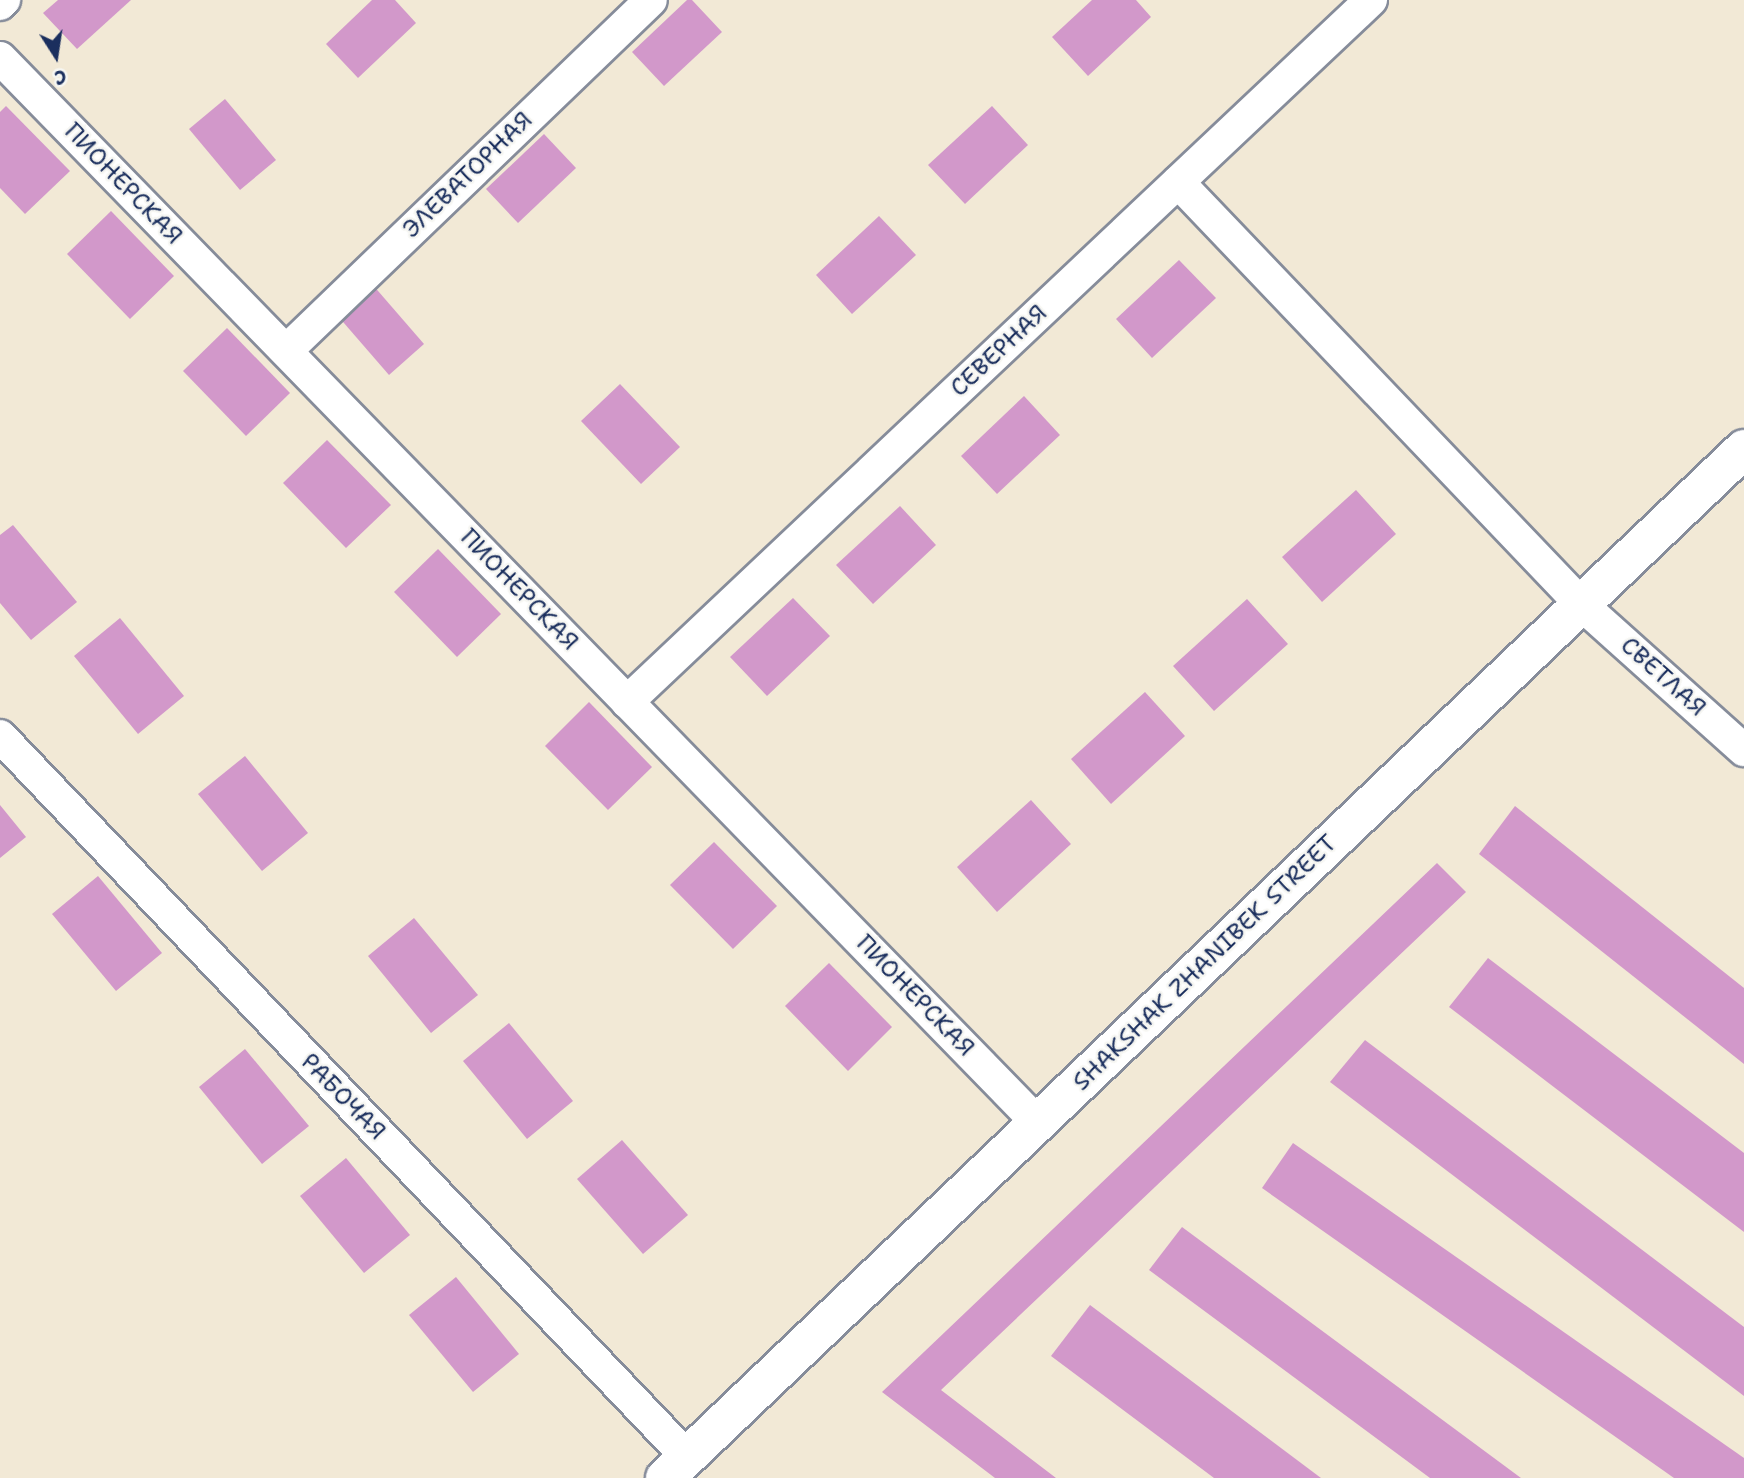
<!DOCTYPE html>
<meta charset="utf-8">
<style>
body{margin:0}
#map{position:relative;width:1744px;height:1478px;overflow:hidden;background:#f2e9d6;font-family:"Shantell Sans",sans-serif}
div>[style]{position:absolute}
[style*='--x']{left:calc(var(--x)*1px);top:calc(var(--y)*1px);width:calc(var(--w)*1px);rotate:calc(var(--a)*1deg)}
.building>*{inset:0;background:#d298ca}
.roads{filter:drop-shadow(2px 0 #868c9a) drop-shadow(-2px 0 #868c9a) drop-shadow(0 2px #868c9a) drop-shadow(0 -2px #868c9a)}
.minor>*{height:32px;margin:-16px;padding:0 16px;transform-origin:16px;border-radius:16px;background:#fff}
.secondary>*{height:38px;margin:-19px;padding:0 19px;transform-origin:19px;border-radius:19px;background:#fff}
span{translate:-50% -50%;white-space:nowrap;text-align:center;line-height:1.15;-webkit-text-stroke:5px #f6f6f2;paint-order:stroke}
.street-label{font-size:24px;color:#1b2f5e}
.north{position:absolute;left:21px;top:21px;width:70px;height:70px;-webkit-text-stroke:5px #f6f6f2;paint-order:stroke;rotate:168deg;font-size:19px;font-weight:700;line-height:28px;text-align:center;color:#1b2f5e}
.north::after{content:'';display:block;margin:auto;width:24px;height:32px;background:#1b2f5e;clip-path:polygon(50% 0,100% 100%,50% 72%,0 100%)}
</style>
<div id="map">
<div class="building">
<div style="clip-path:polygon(58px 0,131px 0,77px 49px,43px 13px)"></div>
<div style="clip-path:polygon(372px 0,395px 0,416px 23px,358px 78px,326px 44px)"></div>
<div style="clip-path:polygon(687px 0,692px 0,722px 32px,664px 86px,632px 52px)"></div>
<div style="clip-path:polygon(1092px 0,1136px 0,1151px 17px,1088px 76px,1052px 37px)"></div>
<div style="clip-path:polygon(225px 99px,276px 160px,240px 190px,189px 129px)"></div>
<div style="clip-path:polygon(6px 106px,70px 171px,25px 214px,0 188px,0 112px)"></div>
<div style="clip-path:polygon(992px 106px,1028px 145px,965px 204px,928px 165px)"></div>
<div style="clip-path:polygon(544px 134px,576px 168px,518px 223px,486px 189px)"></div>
<div style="clip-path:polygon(111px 211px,174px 276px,130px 319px,67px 254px)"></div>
<div style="clip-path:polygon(879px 216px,916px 255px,852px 314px,816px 275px)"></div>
<div style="clip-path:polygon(1179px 260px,1216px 298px,1152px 358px,1116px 319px)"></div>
<div style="clip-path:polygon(372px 284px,424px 344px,389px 375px,337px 315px)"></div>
<div style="clip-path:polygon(227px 328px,290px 393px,246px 436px,183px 371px)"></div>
<div style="clip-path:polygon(620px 384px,680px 447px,641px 484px,581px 421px)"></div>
<div style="clip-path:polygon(1024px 396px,1060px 435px,997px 494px,961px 456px)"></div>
<div style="clip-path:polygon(327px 440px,391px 505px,346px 548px,283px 483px)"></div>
<div style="clip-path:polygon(1356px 490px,1396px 534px,1322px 602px,1282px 557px)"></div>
<div style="clip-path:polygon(900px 506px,936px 545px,873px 604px,836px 565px)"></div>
<div style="clip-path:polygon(13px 525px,77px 602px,31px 640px,0 603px,0 535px)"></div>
<div style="clip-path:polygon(438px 549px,501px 614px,457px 657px,394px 592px)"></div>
<div style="clip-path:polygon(793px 598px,830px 636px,767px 696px,730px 657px)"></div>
<div style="clip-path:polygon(1247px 599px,1288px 644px,1214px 711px,1173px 666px)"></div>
<div style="clip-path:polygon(120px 618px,184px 696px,138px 734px,74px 656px)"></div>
<div style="clip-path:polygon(1145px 692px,1185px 736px,1111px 804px,1071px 759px)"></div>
<div style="clip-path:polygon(589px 702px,652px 767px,608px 810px,545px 746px)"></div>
<div style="clip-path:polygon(245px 756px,308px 833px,262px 871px,198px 794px)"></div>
<div style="clip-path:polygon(1031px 800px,1071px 844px,997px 912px,957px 867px)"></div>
<div style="clip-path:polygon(0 805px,26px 837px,0 858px)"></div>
<div style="clip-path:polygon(1515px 806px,1744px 988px,1744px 1064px,1479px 854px)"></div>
<div style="clip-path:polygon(714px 842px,777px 906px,733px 949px,670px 885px)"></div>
<div style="clip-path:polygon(1437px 863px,1466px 892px,941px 1390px,1056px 1478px,995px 1478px,882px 1392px)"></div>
<div style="clip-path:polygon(98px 876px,162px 953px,116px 991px,52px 914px)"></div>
<div style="clip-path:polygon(414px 918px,478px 995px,431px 1033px,368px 956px)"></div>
<div style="clip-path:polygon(1488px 958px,1744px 1153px,1744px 1232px,1449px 1007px)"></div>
<div style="clip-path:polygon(829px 963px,892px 1027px,848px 1071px,785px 1006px)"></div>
<div style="clip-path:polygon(509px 1023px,573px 1101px,527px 1139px,463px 1061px)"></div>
<div style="clip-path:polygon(1365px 1040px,1744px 1327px,1744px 1396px,1330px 1082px)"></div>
<div style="clip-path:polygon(245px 1049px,309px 1126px,262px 1164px,199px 1087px)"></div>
<div style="clip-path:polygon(622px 1140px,688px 1215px,643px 1254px,577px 1179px)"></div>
<div style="clip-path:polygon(1293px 1143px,1744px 1458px,1744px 1478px,1674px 1478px,1262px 1188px)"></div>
<div style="clip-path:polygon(346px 1158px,410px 1235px,364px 1273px,300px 1196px)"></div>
<div style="clip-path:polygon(1182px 1227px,1521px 1478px,1430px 1478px,1149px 1270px)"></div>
<div style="clip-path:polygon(456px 1277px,519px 1354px,473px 1392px,409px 1315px)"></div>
<div style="clip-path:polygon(1090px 1305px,1321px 1478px,1214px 1478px,1051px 1356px)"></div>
</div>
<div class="roads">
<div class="minor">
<div style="--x:0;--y:4;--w:6;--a:-45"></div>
<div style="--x:0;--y:58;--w:1487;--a:45.74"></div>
<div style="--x:1178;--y:182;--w:584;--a:46.32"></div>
<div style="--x:1581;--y:604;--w:219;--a:41.9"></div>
<div style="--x:286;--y:351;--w:506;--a:-43.88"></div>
<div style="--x:627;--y:702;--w:1023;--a:-43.34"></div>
<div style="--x:0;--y:736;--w:996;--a:46.38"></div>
</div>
<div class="secondary">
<div style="--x:665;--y:1478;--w:1491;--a:-43.64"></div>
</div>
</div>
<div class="street-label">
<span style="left:468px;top:175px;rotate:-44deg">ЭЛЕВАТОРНАЯ</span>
<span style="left:123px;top:184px;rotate:46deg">ПИОНЕРСКАЯ</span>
<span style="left:999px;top:351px;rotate:-43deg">СЕВЕРНАЯ</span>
<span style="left:519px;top:590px;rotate:46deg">ПИОНЕРСКАЯ</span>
<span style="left:1663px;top:677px;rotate:42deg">СВЕТЛАЯ</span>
<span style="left:1205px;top:963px;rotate:-44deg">SHAKSHAK ZHANIBEK STREET</span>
<span style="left:915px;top:996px;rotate:46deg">ПИОНЕРСКАЯ</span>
<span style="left:343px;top:1097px;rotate:46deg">РАБОЧАЯ</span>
</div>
<div class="north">С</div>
</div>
